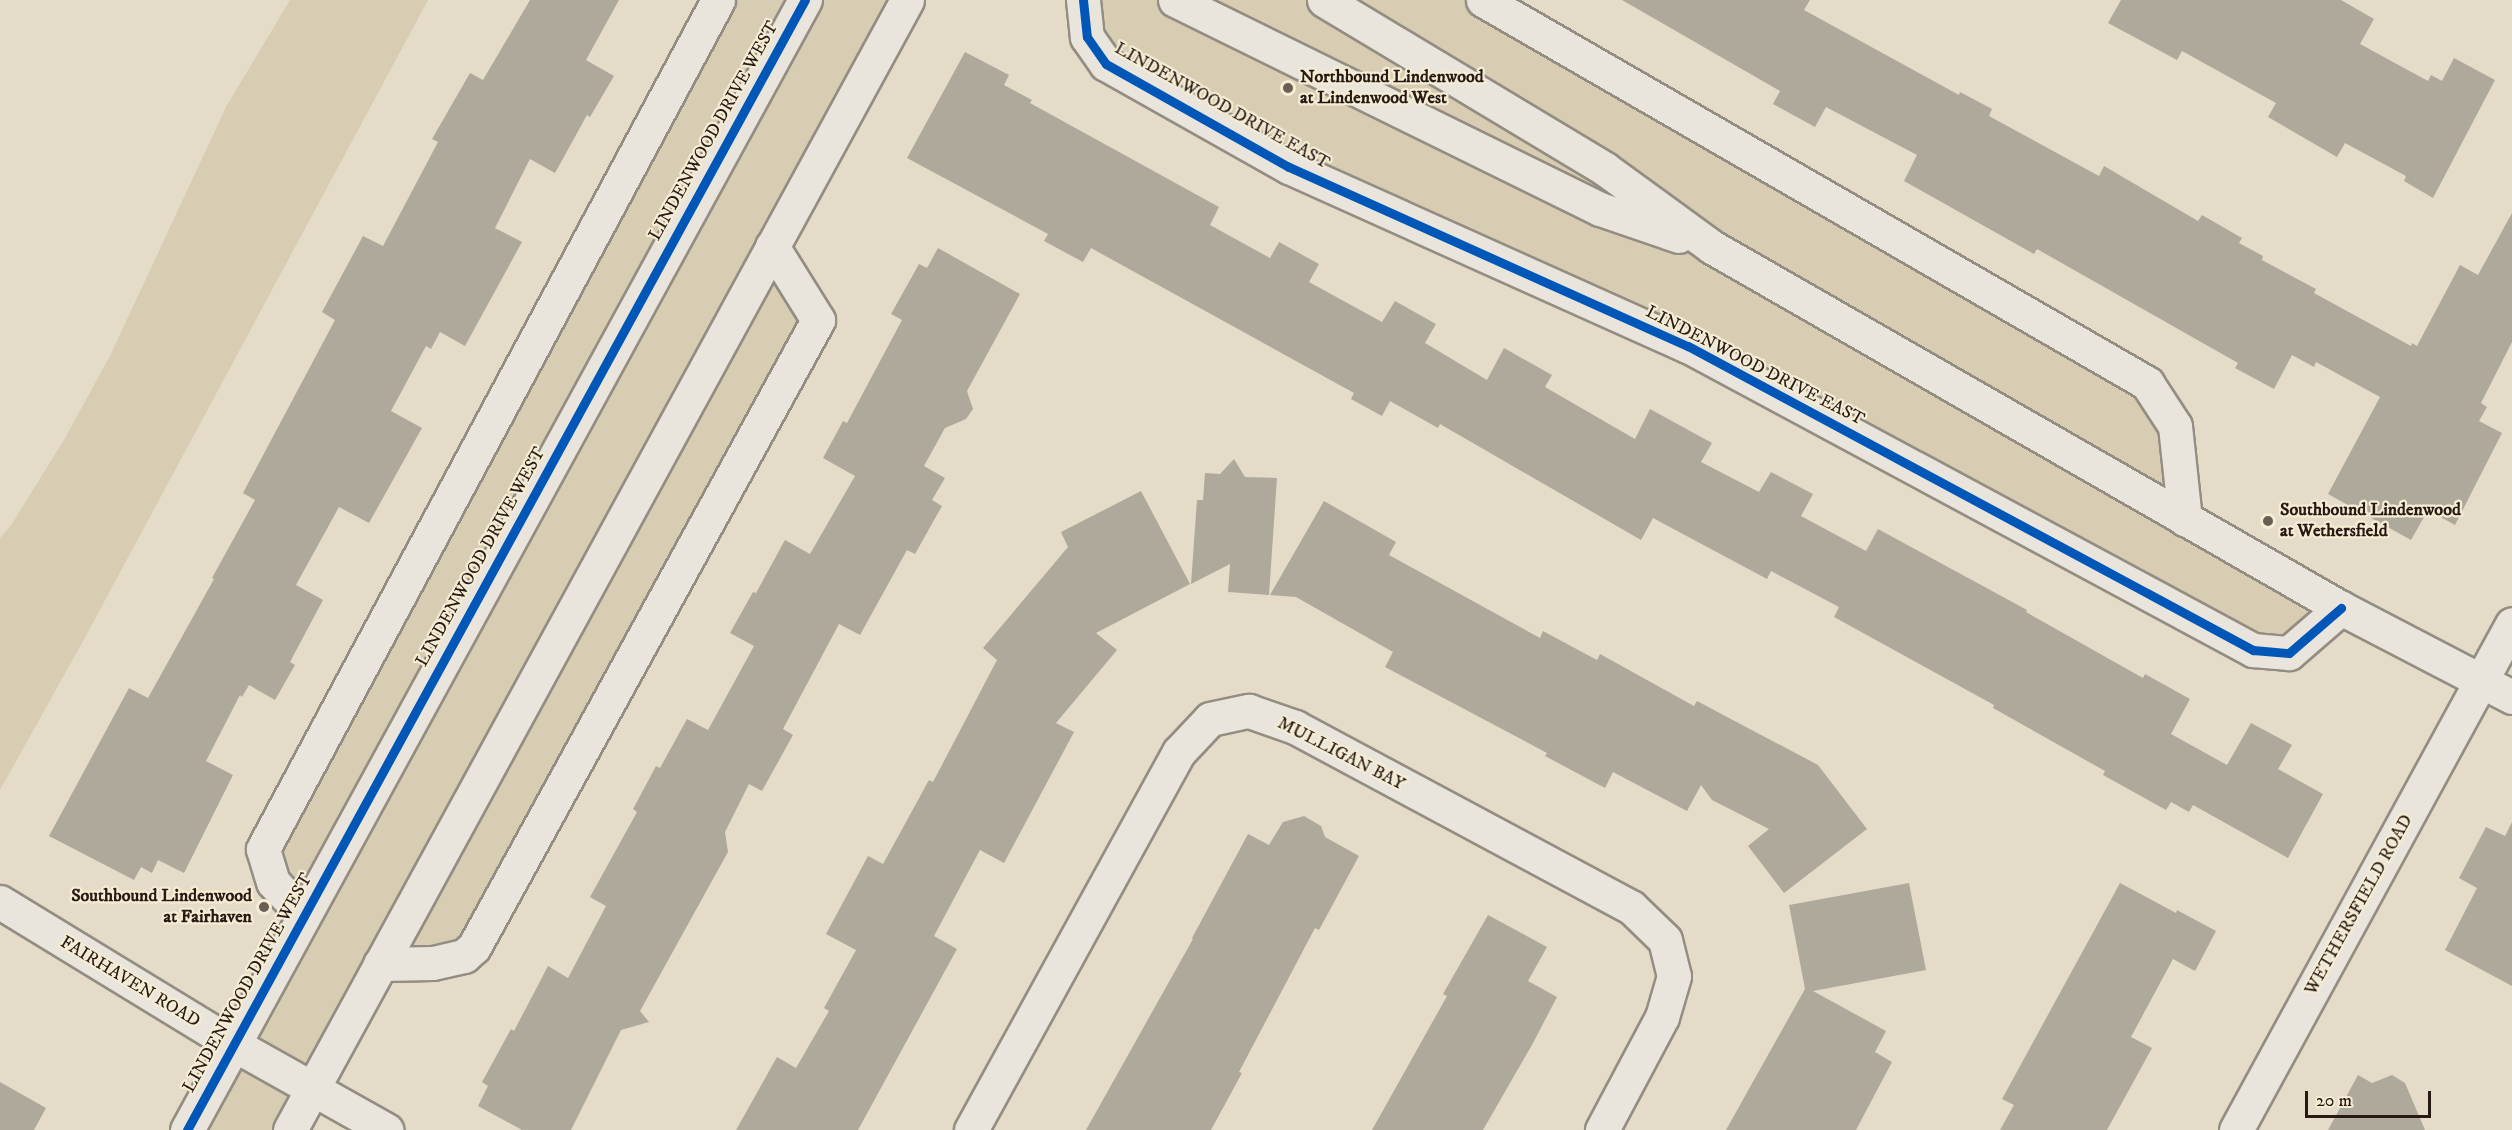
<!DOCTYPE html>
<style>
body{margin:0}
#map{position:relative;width:2512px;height:1130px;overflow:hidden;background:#e4dcc9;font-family:"IM FELL DW Pica",serif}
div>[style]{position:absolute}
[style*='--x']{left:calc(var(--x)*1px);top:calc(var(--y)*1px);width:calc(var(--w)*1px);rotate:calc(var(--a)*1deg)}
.green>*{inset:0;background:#d8ccb2}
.building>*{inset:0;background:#afa99c}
.roads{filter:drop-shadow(2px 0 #938d82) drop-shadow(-2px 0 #938d82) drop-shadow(0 2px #938d82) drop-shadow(0 -2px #938d82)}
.minor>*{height:33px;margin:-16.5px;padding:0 16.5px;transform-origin:16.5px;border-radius:16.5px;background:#e9e5dc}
.cycleway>*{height:9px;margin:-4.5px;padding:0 4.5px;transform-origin:4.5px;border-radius:4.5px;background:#0057b8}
.dots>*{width:16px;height:16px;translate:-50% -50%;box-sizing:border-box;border:3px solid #f5ecd4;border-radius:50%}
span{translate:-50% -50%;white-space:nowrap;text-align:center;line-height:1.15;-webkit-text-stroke:4.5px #f5ecd4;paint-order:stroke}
.poi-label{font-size:18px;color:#271a15;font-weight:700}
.left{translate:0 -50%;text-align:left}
.right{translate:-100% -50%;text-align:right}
.street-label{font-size:18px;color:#271a15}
.scale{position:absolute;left:2305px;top:1091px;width:126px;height:27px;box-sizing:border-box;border:3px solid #271a15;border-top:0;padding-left:8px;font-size:18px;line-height:21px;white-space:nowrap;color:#271a15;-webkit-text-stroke:4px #f5ecd4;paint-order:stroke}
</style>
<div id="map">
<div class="green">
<div style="clip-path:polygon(290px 0,428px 0,82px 643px,0 790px,0 538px,12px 524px,65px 438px,110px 356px,226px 107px)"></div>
<div style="clip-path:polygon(718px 0,907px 0,772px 246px,818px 320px,474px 947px,380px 964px,290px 1130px,187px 1130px,304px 915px,263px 849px)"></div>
<div style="clip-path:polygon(1082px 0,1483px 0,2147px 383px,2185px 519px,2341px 608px,2289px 653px,1106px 64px)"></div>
</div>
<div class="building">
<div style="clip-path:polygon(530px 0,619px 0,586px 60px,614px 76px,590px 117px,587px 115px,555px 173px,530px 159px,495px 228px,522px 242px,465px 346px,440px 332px,431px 349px,426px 346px,391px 411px,422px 428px,369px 523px,339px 507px,296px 585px,323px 600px,290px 662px,295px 665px,275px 700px,249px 685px,242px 697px,240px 695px,206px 761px,233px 775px,184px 873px,158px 860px,152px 873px,141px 867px,134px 880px,49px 836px,129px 688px,148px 698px,214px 579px,212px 578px,255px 500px,243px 493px,335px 320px,322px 312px,363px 236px,383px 246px,438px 142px,432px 139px,470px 73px,483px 80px)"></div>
<div style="clip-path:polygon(1622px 0,1810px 0,1804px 10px,1959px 95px,1960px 92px,1992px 109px,1989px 116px,2099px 176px,2104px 166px,2198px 221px,2202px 215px,2242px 238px,2239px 243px,2263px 256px,2262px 260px,2316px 289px,2314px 293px,2411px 346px,2412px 343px,2417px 346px,2460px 265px,2478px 275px,2512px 213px,2512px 342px,2481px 403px,2487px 407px,2479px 421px,2502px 433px,2455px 525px,2428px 510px,2411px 540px,2328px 494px,2380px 397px,2316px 362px,2314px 367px,2292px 355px,2274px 389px,2235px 368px,2238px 363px,2037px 249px,2034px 254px,1904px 181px,1917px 155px,1826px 107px,1815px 127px,1773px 104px,1780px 91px)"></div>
<div style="clip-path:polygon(2121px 0,2341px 0,2374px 19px,2360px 44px,2428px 81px,2431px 75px,2442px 81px,2454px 58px,2495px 80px,2433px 198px,2404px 181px,2406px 176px,2345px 143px,2337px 157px,2268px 117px,2276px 103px,2182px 51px,2177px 60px,2108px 23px)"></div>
<div style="clip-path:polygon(965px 52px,1009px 75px,1004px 85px,1032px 100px,1030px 103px,1219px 207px,1210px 225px,1270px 258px,1279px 242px,1319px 264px,1309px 282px,1382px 322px,1395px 301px,1436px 324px,1425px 343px,1487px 380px,1504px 348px,1552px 375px,1545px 387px,1635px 439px,1650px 409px,1712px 443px,1701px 462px,1759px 492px,1771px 472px,1813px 494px,1801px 516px,1866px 551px,1878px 529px,2027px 610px,2026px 612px,2143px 678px,2145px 674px,2190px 699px,2171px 734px,2227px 765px,2251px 723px,2292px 745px,2278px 769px,2323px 794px,2288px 858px,2193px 805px,2189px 812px,2171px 802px,2166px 810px,2103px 775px,2105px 771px,1993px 708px,1994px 705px,1834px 617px,1839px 607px,1771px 571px,1767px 579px,1653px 518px,1641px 540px,1440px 424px,1438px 428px,1390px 401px,1382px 416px,1351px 399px,1354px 393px,1091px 248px,1083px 262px,1044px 241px,1048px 234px,907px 158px)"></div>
<div style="clip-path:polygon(938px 248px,1020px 294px,967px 391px,973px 409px,966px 419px,945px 428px,924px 466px,945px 478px,932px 500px,942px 506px,915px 554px,907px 550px,860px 635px,839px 624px,783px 729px,793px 735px,762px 791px,749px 784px,725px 832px,728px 852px,640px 1011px,649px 1022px,621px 1030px,571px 1130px,522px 1130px,478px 1106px,488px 1086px,482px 1082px,511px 1029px,514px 1031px,548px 966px,568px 978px,606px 906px,590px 897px,637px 812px,633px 809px,656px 766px,660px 768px,687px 719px,708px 730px,754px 646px,730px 633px,753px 592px,756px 593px,785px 540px,810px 554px,855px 476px,823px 458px,843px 421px,847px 423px,902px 320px,891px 314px,919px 264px,927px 268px)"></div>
<div style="clip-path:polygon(1234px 459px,1245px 477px,1277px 478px,1269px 595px,1228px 592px,1230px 564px,1191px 584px,1197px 500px,1203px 500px,1205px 473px,1220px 474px)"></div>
<div style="clip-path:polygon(1141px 491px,1190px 584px,1096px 633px,1117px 650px,1056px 723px,1074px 732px,1004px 863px,980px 850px,934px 936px,957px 949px,858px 1130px,736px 1130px,777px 1057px,796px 1068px,829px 1011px,824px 1008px,856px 950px,826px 934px,868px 856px,883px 864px,929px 780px,933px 782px,997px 660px,983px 648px,1068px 547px,1061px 532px)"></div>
<div style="clip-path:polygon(1324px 501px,1396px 542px,1389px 555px,1540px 638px,1543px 631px,1597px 660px,1600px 654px,1694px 706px,1697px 701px,1818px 765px,1867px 829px,1784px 893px,1748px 846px,1769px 829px,1712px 800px,1701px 785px,1687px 811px,1613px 772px,1605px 788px,1545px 756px,1547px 753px,1385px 667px,1393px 652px,1296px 597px,1270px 595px)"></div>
<div style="clip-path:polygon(1304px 816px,1321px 826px,1325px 837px,1359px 856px,1319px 930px,1315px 928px,1239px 1072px,1242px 1073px,1211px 1130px,1086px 1130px,1193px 939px,1192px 938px,1248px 834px,1269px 845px,1283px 822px)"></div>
<div style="clip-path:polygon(2512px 822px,2512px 986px,2445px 950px,2477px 888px,2459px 878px,2486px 827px,2505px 836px)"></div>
<div style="clip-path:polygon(1909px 883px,1926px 970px,1813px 991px,1886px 1031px,1875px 1052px,1892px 1062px,1856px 1130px,1726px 1130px,1805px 989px,1789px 905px)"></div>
<div style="clip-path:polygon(2120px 883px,2176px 913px,2177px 910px,2216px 931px,2195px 971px,2173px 959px,2131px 1037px,2152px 1048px,2107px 1130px,2000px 1130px,2014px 1105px,2002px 1099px)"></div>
<div style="clip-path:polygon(1488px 915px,1547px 947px,1528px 981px,1557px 997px,1533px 1043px,1483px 1130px,1372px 1130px,1447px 996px,1443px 994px)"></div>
<div style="clip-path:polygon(2358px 1075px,2372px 1083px,2392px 1075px,2405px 1083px,2425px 1130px,2328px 1130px)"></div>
<div style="clip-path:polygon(0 1082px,46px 1108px,34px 1130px,0 1130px)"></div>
</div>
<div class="roads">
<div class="minor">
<div style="--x:1083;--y:0;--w:37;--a:84"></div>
<div style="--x:1087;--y:37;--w:33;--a:55"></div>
<div style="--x:1106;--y:64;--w:210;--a:29.4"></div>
<div style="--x:1289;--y:167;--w:437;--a:24.2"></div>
<div style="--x:1688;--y:346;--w:642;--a:28.28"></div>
<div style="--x:2253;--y:650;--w:36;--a:5"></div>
<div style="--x:2289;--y:653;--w:69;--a:-40.9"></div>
<div style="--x:1175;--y:0;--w:474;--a:26.2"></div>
<div style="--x:1600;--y:209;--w:83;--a:18.9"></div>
<div style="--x:1324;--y:0;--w:328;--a:31"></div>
<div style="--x:1605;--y:169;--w:132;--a:36.1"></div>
<div style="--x:1712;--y:247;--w:725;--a:29.85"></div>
<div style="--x:2341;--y:608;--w:193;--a:27.5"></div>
<div style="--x:1483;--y:0;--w:767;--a:29.98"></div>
<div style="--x:2147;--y:383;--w:51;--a:56.9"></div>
<div style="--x:2175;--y:426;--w:94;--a:83.9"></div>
<div style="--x:0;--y:902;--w:273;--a:31.4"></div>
<div style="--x:233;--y:1044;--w:176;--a:29.3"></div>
<div style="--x:304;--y:915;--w:45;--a:-133.2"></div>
<div style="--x:273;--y:882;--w:34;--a:-107"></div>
<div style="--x:263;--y:849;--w:963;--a:-61.81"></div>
<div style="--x:380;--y:964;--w:53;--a:-1.1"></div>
<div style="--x:433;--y:963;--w:32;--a:-13"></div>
<div style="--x:464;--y:956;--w:13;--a:-42"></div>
<div style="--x:474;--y:947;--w:715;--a:-61.25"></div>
<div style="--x:818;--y:320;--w:87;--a:-121.9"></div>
<div style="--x:187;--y:1130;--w:1288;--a:-61.33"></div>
<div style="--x:290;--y:1130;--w:1287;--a:-61.36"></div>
<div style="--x:971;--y:1130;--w:431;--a:-61.2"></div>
<div style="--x:1179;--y:752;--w:45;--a:-46.8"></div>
<div style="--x:1210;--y:719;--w:40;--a:-12"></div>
<div style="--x:1249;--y:711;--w:49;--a:19.2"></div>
<div style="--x:1295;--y:727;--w:381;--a:28.2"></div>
<div style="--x:1631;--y:907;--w:47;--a:44.1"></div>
<div style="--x:1665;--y:940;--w:37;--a:76"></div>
<div style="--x:1674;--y:976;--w:43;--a:106.3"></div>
<div style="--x:1662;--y:1017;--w:128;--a:118"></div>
<div style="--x:2236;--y:1130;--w:576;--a:-61.39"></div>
</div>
</div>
<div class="cycleway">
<div style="--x:1083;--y:0;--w:37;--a:84"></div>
<div style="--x:1087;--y:37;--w:33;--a:55"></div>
<div style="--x:1106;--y:64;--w:210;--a:29.4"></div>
<div style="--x:1289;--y:167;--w:437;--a:24.2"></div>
<div style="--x:1688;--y:346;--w:642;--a:28.28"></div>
<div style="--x:2253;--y:650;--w:36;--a:5"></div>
<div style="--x:2289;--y:653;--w:69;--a:-40.9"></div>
<div style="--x:187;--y:1130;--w:1288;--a:-61.33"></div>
</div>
<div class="dots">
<div style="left:1288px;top:88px;background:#695e54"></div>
<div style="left:2268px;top:521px;background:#695e54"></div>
<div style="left:264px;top:907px;background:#695e54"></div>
</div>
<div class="poi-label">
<span class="left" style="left:1300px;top:88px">Northbound Lindenwood<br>at Lindenwood West</span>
<span class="left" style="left:2280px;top:521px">Southbound Lindenwood<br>at Wethersfield</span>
<span class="right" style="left:252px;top:907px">Southbound Lindenwood<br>at Fairhaven</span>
</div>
<div class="street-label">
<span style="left:1222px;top:106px;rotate:29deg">LINDENWOOD DRIVE EAST</span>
<span style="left:714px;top:131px;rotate:-61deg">LINDENWOOD DRIVE WEST</span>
<span style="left:1755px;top:366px;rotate:27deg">LINDENWOOD DRIVE EAST</span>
<span style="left:481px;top:557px;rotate:-61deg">LINDENWOOD DRIVE WEST</span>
<span style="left:1341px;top:754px;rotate:27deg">MULLIGAN BAY</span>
<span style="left:2359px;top:905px;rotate:-61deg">WETHERSFIELD ROAD</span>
<span style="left:130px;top:982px;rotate:31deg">FAIRHAVEN ROAD</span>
<span style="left:248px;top:983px;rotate:-61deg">LINDENWOOD DRIVE WEST</span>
</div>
<div class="scale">20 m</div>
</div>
